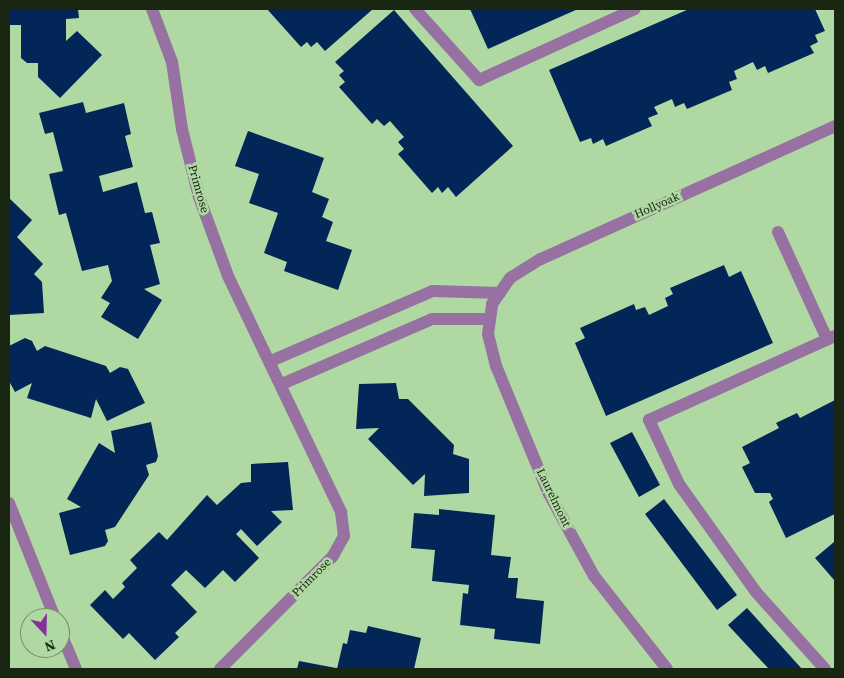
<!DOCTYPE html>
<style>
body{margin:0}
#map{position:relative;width:844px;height:678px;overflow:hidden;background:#b0d8a3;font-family:"Source Serif 4",serif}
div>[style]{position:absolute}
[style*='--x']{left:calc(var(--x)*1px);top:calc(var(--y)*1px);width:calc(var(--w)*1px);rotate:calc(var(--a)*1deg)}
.building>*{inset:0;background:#022658}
.minor>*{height:12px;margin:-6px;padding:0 6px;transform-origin:6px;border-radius:6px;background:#9671a2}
span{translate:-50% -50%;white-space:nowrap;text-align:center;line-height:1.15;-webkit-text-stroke:5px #b0d8a3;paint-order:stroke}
.street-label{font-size:12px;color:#182612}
.frame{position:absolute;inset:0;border:10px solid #182612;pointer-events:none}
.north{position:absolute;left:20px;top:608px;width:50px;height:50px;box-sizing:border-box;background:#b0d8a3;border:1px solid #739169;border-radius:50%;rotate:159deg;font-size:14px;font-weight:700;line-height:20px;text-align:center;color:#182612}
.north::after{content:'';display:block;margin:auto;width:18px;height:22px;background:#86309e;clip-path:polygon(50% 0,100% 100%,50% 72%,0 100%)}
</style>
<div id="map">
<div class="building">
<div style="clip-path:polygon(9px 9px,78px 9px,79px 18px,66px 19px,66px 41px,77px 31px,102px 55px,60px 98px,38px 77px,38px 63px,27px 63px,21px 58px,21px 25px,9px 25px)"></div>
<div style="clip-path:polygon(267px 9px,373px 9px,325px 51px,317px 42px,311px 47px,307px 42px,301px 47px)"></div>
<div style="clip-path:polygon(470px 9px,578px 9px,488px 49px)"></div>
<div style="clip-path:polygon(689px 9px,815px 9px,825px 31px,815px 35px,818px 42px,810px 46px,814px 53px,768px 73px,765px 66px,757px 70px,753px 62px,734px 71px,737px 79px,729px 82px,732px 90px,687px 109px,684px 103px,675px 107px,672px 99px,654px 107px,658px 114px,648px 118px,652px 126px,606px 146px,603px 139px,593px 144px,591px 138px,580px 142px,549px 70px)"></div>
<div style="clip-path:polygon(394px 10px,513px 146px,456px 197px,448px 187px,442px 193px,438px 187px,432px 193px,398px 154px,404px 149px,398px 142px,404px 137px,390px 121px,384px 126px,377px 119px,372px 124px,339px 87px,345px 82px,339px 75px,344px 71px,335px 62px)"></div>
<div style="clip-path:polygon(83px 102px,86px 113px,124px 103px,131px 134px,125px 136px,133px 167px,99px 176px,103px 192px,137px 182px,145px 213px,152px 212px,160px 243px,150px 245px,160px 284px,144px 289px,162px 300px,138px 339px,101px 317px,110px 303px,101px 298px,112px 281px,108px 265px,82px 271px,66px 213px,59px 215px,49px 174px,63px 171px,53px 132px,45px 134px,39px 113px)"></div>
<div style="clip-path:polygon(248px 131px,324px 158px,312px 192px,329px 199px,322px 217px,333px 222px,326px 241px,352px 250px,338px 290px,284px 271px,287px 262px,264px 253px,278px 213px,249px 203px,259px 174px,235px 166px)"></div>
<div style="clip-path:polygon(9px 198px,32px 220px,17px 237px,43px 264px,34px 274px,42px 282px,44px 313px,9px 315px)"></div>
<div style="clip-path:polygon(724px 265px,729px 277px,741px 271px,773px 343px,606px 416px,575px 343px,585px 338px,580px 328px,634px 304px,636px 310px,645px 307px,649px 315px,668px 306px,665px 298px,673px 294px,670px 288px)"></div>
<div style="clip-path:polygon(25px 338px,32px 341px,37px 351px,45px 346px,106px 366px,110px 373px,120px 367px,128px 369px,145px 403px,107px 421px,96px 399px,91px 418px,27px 398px,32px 383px,15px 392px,9px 381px,9px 346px)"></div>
<div style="clip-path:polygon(396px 383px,399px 399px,408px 399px,454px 445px,453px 454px,469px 459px,469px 493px,424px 496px,425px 474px,413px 485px,368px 439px,379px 428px,356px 429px,359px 384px)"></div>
<div style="clip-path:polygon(835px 400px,835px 514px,786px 538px,769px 502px,773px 499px,770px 493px,755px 493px,742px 467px,750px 463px,742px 447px,779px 428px,776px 423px,797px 413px,800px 418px)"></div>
<div style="clip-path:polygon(151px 422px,158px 456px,156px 462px,146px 465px,149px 475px,115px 527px,105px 530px,108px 541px,105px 546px,70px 555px,59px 513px,81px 507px,67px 499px,99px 443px,115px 453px,111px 431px)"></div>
<div style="clip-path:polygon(632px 432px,660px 485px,639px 497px,610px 443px)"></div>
<div style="clip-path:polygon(288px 462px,293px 510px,271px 511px,282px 522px,257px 546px,241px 529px,236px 534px,259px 558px,235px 582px,223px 570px,205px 588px,186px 570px,171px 585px,197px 612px,175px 633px,179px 637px,155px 660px,129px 633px,123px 639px,90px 605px,105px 590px,113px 599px,125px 587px,122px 583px,137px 568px,130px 560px,159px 532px,167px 540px,207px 495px,217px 505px,241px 483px,251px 482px,251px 464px)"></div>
<div style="clip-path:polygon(664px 499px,737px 595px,717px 610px,645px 514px)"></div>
<div style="clip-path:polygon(439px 509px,495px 515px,491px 555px,511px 557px,508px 578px,518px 578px,516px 598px,544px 601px,540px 644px,494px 639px,495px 629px,460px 625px,463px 593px,468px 594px,469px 585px,432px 581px,435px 550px,411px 548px,414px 513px,439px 515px)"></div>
<div style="clip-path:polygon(834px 542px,835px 543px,835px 581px,815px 558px)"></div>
<div style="clip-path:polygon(747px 608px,802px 669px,769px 669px,728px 625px)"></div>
<div style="clip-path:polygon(368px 626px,421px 638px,414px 669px,337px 669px,343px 643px,347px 644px,350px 630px,366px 633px)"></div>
<div style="clip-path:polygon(299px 661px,336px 668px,336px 669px,297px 669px)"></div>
</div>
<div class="minor">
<div style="--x:152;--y:9;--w:57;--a:69.3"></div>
<div style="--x:172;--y:62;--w:68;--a:81.5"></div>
<div style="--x:182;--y:129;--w:70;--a:76"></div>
<div style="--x:199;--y:197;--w:84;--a:69.8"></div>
<div style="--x:228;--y:276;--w:262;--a:64.4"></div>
<div style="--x:341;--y:512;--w:24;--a:83"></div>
<div style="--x:344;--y:536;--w:23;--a:119"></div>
<div style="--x:333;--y:556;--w:160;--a:135"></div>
<div style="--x:415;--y:9;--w:96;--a:48"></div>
<div style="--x:479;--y:80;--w:171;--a:-24.5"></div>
<div style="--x:778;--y:232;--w:118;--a:65.4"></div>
<div style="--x:271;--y:361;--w:176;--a:-23.4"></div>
<div style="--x:433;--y:291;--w:67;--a:1.7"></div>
<div style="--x:282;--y:384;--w:163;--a:-23.4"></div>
<div style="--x:432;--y:319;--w:58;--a:0"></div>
<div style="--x:9;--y:503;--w:124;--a:68.2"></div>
<div style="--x:60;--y:631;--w:41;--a:67.2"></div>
<div style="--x:667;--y:669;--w:118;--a:-128.1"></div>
<div style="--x:594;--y:576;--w:96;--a:-118.7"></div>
<div style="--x:548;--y:492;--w:136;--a:-112.4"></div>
<div style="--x:496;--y:366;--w:33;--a:-104"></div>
<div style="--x:488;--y:334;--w:30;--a:-82"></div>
<div style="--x:492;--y:304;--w:32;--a:-55"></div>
<div style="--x:510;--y:278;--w:36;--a:-32"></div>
<div style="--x:541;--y:259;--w:323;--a:-24.3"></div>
<div style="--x:825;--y:669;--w:103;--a:-131.9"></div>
<div style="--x:756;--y:592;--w:133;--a:-125.5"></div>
<div style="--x:679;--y:484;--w:71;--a:-115.1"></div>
<div style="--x:649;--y:420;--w:204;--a:-24.3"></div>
</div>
<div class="street-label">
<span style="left:198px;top:189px;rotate:74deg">Primrose</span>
<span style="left:657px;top:206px;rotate:-24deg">Hollyoak</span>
<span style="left:553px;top:498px;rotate:64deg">Laurelmont</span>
<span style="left:312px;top:578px;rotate:-45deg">Primrose</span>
</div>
<div class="frame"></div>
<div class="north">N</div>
</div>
